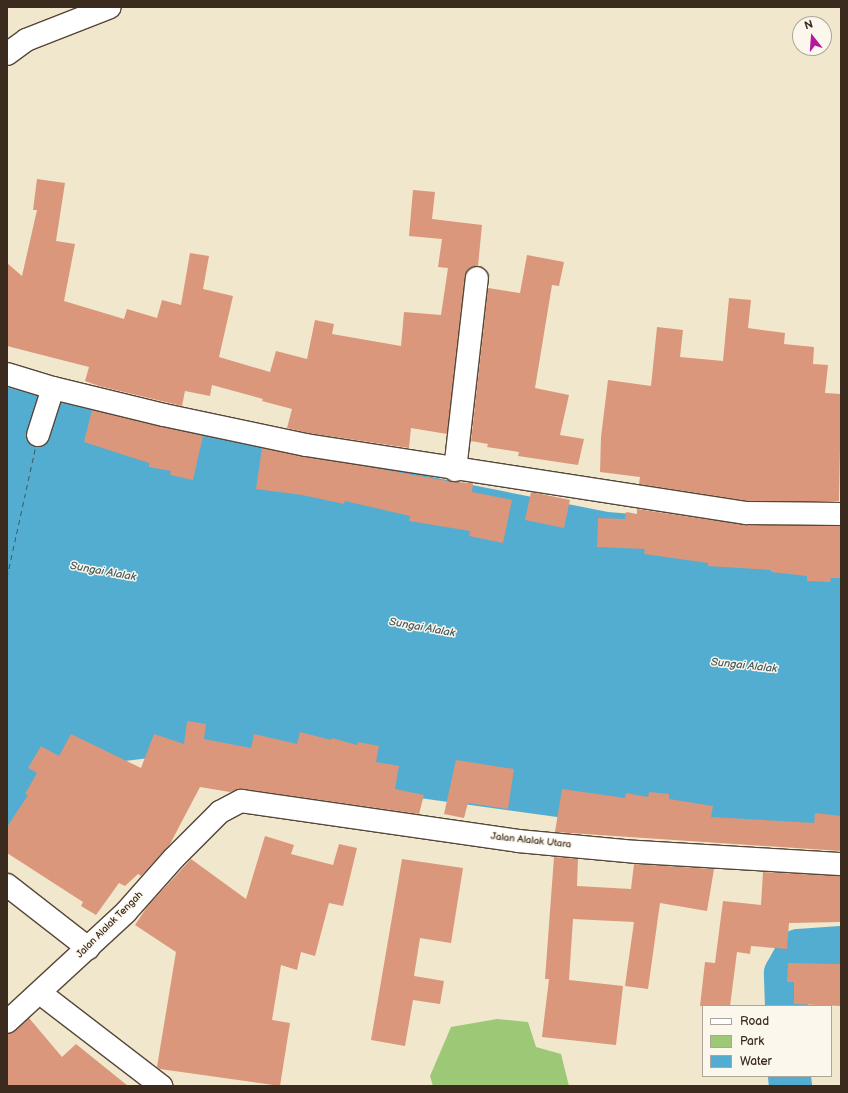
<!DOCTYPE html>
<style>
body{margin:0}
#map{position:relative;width:848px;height:1093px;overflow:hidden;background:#f1e7cd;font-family:"Balsamiq Sans",sans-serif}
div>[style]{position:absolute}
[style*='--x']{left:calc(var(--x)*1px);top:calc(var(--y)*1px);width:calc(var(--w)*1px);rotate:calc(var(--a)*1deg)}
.green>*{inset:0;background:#9dc875}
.water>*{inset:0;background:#52add0}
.river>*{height:43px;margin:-21.5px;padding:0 21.5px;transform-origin:21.5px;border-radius:21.5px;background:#52add0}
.ferry>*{height:1px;margin-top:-0.5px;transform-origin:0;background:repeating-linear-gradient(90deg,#43585c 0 5px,transparent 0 9px)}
.building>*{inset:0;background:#da977b}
.roads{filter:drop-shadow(1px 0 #564638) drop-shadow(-1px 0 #564638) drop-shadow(0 1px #564638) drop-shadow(0 -1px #564638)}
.minor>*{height:22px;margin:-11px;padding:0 11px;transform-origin:11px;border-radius:11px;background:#fff}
span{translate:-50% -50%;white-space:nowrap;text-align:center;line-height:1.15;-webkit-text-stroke:3px #fbf7ec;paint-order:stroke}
.street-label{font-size:10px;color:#3b2a1e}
.water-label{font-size:11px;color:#43585c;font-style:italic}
.frame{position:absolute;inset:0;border:8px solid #3b2a1e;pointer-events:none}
.legend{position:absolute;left:702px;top:1005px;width:130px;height:72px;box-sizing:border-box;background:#fbf7ec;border:1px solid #aea59a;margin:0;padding:5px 7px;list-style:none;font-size:12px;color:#3b2a1e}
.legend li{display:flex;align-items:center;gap:8px;height:20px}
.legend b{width:20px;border:1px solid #aea59a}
.north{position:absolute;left:792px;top:16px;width:40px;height:40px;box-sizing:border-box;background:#fbf7ec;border:1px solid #aea59a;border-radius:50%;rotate:343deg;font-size:11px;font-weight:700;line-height:16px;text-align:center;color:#3b2a1e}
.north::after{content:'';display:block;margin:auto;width:14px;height:18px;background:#b5179e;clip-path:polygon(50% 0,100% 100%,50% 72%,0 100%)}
</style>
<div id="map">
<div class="green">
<div style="clip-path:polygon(497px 1019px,528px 1022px,536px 1047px,561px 1054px,569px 1086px,433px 1086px,430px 1076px,451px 1027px)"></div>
</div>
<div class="water">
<div style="clip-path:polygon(7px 387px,84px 408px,608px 512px,841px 531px,841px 840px,652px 830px,412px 797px,174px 755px,84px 766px,7px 828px)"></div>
</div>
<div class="river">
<div style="--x:786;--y:1006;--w:33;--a:-92"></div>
<div style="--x:785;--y:973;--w:26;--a:-61"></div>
<div style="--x:798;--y:950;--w:43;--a:-4"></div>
<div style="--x:789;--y:1076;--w:10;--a:84"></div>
</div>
<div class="ferry">
<div style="--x:7;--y:577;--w:135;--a:-77.6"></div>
</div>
<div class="building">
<div style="clip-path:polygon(37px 179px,65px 183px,56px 241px,75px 244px,64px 301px,124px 319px,127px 309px,157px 318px,162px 300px,181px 305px,190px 253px,209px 256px,203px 289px,233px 296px,219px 357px,270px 372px,276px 351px,307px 359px,315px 320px,334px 324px,332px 334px,401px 346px,404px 312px,441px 315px,448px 268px,438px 267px,442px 239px,409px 236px,413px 190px,435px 192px,432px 219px,482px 225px,478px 266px,467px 270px,465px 277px,447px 434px,411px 428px,409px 448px,308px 433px,287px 428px,292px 409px,262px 401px,263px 399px,212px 385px,210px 396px,185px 391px,182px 406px,99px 386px,85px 381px,89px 367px,7px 346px,7px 263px,22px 276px,37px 210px,33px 210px)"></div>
<div style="clip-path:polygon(527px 255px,564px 262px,559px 286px,552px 285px,535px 388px,569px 395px,560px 435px,584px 439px,578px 465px,518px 456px,519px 452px,487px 447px,488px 444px,471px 441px,488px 288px,520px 293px)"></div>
<div style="clip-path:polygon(729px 298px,751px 300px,748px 328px,785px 333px,784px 344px,814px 347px,813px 364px,828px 365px,825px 393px,841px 394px,839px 501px,748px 501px,639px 484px,640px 477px,600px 472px,601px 437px,608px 380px,651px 386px,657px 327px,683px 330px,680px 357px,723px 361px)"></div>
<div style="clip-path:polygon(92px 410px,203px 436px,193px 480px,170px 475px,171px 471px,149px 467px,149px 463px,84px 442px)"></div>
<div style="clip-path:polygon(262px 448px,453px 482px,473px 483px,472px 492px,512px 500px,503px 543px,469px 536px,470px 531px,409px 521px,410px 516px,345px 501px,344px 504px,302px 495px,256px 489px)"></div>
<div style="clip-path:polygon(531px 492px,570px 500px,564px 528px,525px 520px)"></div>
<div style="clip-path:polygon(637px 509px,745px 525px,841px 526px,841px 578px,831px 578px,830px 582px,807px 581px,807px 576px,771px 572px,771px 570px,708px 566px,708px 563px,644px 554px,645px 549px,597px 547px,598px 518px,625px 519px,626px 512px,637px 514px)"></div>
<div style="clip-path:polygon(187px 721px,206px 724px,204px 739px,251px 748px,254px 734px,297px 744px,300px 732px,331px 740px,332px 738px,357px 745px,358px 742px,379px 746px,376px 762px,399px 766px,395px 789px,424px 795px,419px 814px,243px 789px,230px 792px,200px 787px,170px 844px,141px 876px,138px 874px,125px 886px,119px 883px,96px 915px,81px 906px,83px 902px,7px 853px,7px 827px,28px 795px,25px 794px,37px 773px,28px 768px,41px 746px,59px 756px,71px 734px,141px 768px,154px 734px,184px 744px)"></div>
<div style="clip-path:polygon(456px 760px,514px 769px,508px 809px,468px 803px,464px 818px,444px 814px)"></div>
<div style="clip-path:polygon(562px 789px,625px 798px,626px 793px,648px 797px,649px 792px,669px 794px,669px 799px,713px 806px,711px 817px,814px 823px,815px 813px,841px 816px,841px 851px,555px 832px)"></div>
<div style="clip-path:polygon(265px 836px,294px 845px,291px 854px,333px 865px,339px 844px,357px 848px,343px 906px,329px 903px,315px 956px,301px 952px,297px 970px,281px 965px,272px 1020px,290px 1023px,280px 1086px,160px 1069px,157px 1067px,176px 952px,135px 925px,147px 907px,191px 859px,246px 899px)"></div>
<div style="clip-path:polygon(554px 857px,578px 859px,577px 886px,631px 889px,634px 864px,714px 869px,707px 911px,660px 903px,648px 989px,625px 986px,634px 922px,573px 919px,569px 980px,623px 986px,616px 1045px,542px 1037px,549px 979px,545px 979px)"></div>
<div style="clip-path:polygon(402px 859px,463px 868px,451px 943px,420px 938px,414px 976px,444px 981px,440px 1004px,413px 1000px,405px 1046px,371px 1040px)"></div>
<div style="clip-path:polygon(763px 872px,841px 876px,841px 922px,789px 923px,787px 949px,751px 946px,750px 954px,737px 952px,730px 1006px,700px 1006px,705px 962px,715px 963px,723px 901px,761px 905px)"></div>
<div style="clip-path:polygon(788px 963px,841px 964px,841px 1006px,794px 1004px,794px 982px,787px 982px)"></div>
<div style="clip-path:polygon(29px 1018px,62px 1057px,76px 1044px,128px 1086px,7px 1086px,7px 1034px,15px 1031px)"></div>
</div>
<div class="roads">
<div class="minor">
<div style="--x:7;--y:54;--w:24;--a:-36"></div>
<div style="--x:26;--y:40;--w:90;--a:-21.4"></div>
<div style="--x:7;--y:374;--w:48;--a:16.9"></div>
<div style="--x:53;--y:388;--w:114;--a:13.7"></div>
<div style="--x:164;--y:415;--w:145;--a:11.9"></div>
<div style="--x:306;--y:445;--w:446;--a:8.8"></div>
<div style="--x:747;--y:513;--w:94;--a:0.6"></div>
<div style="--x:38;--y:435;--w:49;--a:-72.3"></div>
<div style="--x:455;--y:470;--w:193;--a:-83.5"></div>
<div style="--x:7;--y:885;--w:103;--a:37.9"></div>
<div style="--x:40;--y:993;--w:153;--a:37.5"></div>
<div style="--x:7;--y:1022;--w:162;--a:-42.7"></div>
<div style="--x:126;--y:912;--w:72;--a:-48.4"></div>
<div style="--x:174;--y:858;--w:65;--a:-45"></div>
<div style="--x:220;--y:812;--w:24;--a:-28"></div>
<div style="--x:241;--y:801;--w:280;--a:8.2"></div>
<div style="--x:518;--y:841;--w:120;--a:5.3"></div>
<div style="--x:637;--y:852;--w:204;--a:3.4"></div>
</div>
</div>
<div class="street-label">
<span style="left:531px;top:841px;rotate:6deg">Jalan Alalak Utara</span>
<span style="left:110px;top:925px;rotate:-45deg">Jalan Alalak Tengah</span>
</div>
<div class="water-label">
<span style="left:103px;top:572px;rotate:10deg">Sungai Alalak</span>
<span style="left:422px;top:628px;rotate:10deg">Sungai Alalak</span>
<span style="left:744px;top:666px;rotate:6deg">Sungai Alalak</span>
</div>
<div class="frame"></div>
<ul class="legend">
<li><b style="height:5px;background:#fff"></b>Road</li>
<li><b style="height:11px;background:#9dc875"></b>Park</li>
<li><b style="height:11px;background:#52add0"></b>Water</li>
</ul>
<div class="north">N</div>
</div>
